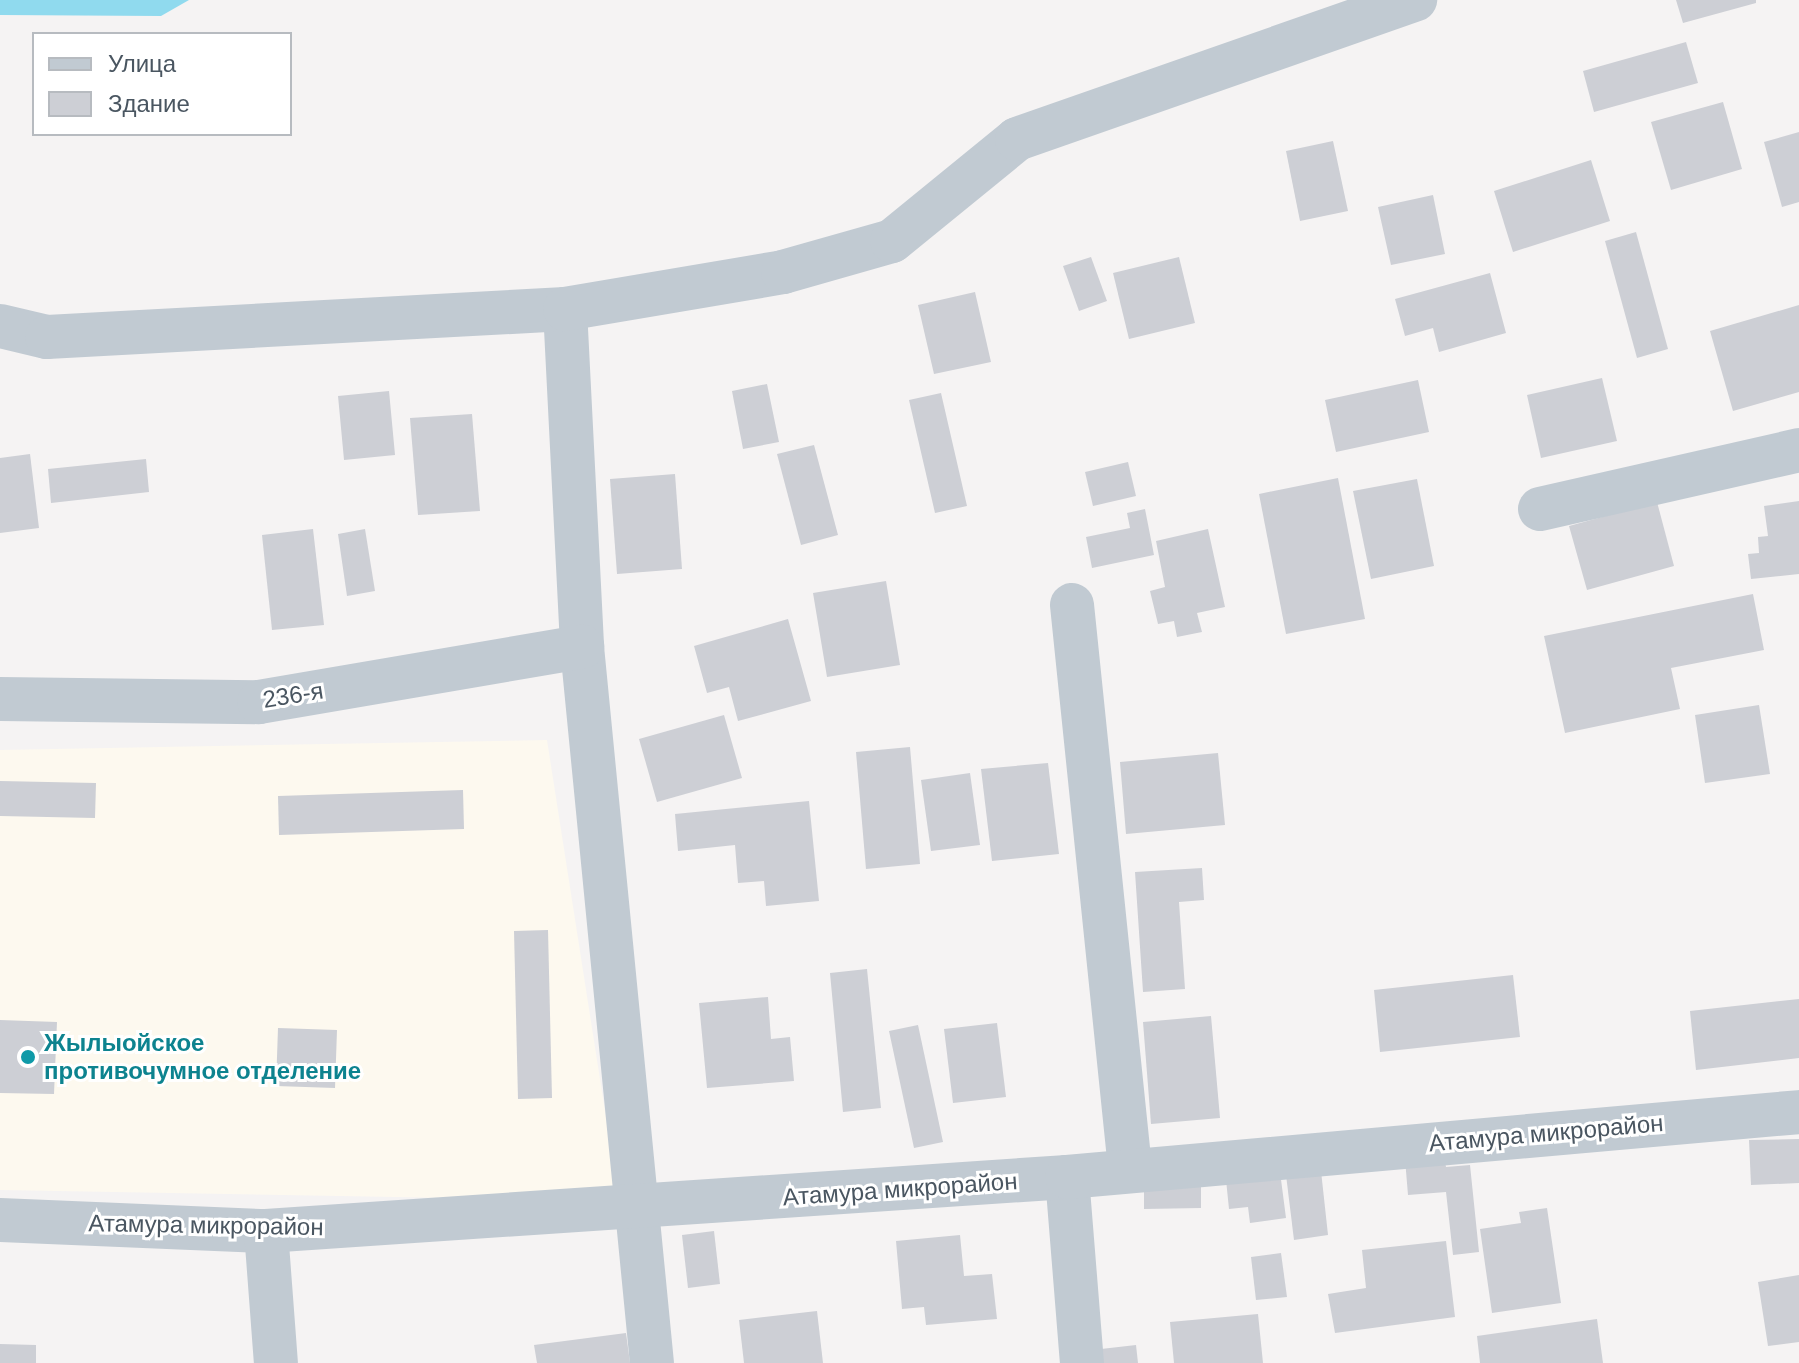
<!DOCTYPE html>
<meta charset="utf-8">
<style>
body{margin:0}
#map{position:relative;width:1799px;height:1363px;overflow:hidden;background:#f5f3f3;font-family:Arial,sans-serif}
div>[style]{position:absolute}
[style*='--x']{left:calc(var(--x)*1px);top:calc(var(--y)*1px);width:calc(var(--w)*1px);rotate:calc(var(--a)*1deg)}
.commercial>*{inset:0;background:#fdf9ef}
.water>*{inset:0;background:#90daee}
.building>*{inset:0;background:#cdcfd5}
.minor>*{height:44px;margin:-22px;padding:0 22px;transform-origin:22px;border-radius:22px;background:#c1cad2}
.dots>*{width:22px;height:22px;translate:-50% -50%;box-sizing:border-box;border:4px solid #fff;border-radius:50%}
span{translate:-50% -50%;white-space:nowrap;text-align:center;line-height:1.15;-webkit-text-stroke:6px #fff;paint-order:stroke}
.street-label{font-size:24px;color:#4a5661}
.culture-label{font-size:24px;color:#0d838f;font-weight:700}
.left{translate:0 -50%;text-align:left}
.legend{position:absolute;left:32px;top:32px;width:260px;height:104px;box-sizing:border-box;background:#fff;border:2px solid #b7bbc0;margin:0;padding:10px 14px;list-style:none;font-size:24px;color:#4a5661}
.legend li{display:flex;align-items:center;gap:16px;height:40px}
.legend b{width:40px;border:2px solid #b7bbc0}
</style>
<div id="map">
<div class="commercial">
<div style="clip-path:polygon(547px 740px,619px 1201px,0 1190px,0 750px)"></div>
</div>
<div class="water">
<div style="clip-path:polygon(0 0,189px 0,161px 16px,0 15px)"></div>
</div>
<div class="building">
<div style="clip-path:polygon(1676px 0,1756px 0,1756px 3px,1683px 23px)"></div>
<div style="clip-path:polygon(1686px 42px,1698px 83px,1594px 112px,1583px 71px)"></div>
<div style="clip-path:polygon(1723px 102px,1742px 169px,1671px 190px,1651px 122px)"></div>
<div style="clip-path:polygon(1799px 132px,1799px 202px,1782px 207px,1764px 142px)"></div>
<div style="clip-path:polygon(1333px 141px,1348px 211px,1300px 221px,1286px 151px)"></div>
<div style="clip-path:polygon(1591px 160px,1610px 221px,1513px 252px,1494px 191px)"></div>
<div style="clip-path:polygon(1433px 195px,1445px 254px,1391px 265px,1378px 207px)"></div>
<div style="clip-path:polygon(1636px 232px,1668px 349px,1637px 358px,1605px 241px)"></div>
<div style="clip-path:polygon(1091px 257px,1107px 301px,1079px 311px,1063px 266px)"></div>
<div style="clip-path:polygon(1179px 257px,1195px 323px,1129px 339px,1113px 273px)"></div>
<div style="clip-path:polygon(1490px 273px,1506px 333px,1439px 352px,1433px 328px,1405px 336px,1395px 299px)"></div>
<div style="clip-path:polygon(975px 292px,991px 362px,934px 374px,918px 305px)"></div>
<div style="clip-path:polygon(1799px 305px,1799px 392px,1733px 411px,1710px 331px)"></div>
<div style="clip-path:polygon(1602px 378px,1617px 441px,1541px 458px,1527px 395px)"></div>
<div style="clip-path:polygon(1418px 380px,1429px 432px,1336px 452px,1325px 400px)"></div>
<div style="clip-path:polygon(767px 384px,779px 442px,743px 449px,732px 391px)"></div>
<div style="clip-path:polygon(389px 391px,395px 455px,344px 460px,338px 396px)"></div>
<div style="clip-path:polygon(941px 393px,967px 506px,935px 513px,909px 400px)"></div>
<div style="clip-path:polygon(472px 414px,480px 511px,418px 515px,410px 418px)"></div>
<div style="clip-path:polygon(814px 445px,838px 535px,801px 545px,777px 454px)"></div>
<div style="clip-path:polygon(30px 454px,39px 528px,0 533px,0 458px)"></div>
<div style="clip-path:polygon(146px 459px,149px 492px,51px 503px,48px 469px)"></div>
<div style="clip-path:polygon(1128px 462px,1136px 496px,1093px 506px,1085px 472px)"></div>
<div style="clip-path:polygon(675px 474px,682px 569px,617px 574px,610px 479px)"></div>
<div style="clip-path:polygon(1338px 478px,1365px 619px,1286px 634px,1259px 494px)"></div>
<div style="clip-path:polygon(1417px 479px,1434px 566px,1371px 579px,1353px 491px)"></div>
<div style="clip-path:polygon(1799px 501px,1799px 574px,1751px 579px,1748px 554px,1759px 553px,1758px 537px,1768px 536px,1764px 506px)"></div>
<div style="clip-path:polygon(1657px 502px,1674px 566px,1587px 590px,1569px 526px)"></div>
<div style="clip-path:polygon(1145px 509px,1154px 555px,1092px 568px,1086px 537px,1130px 528px,1127px 513px)"></div>
<div style="clip-path:polygon(313px 529px,324px 625px,272px 630px,262px 535px)"></div>
<div style="clip-path:polygon(365px 529px,375px 591px,347px 596px,338px 534px)"></div>
<div style="clip-path:polygon(1208px 529px,1225px 607px,1197px 613px,1202px 632px,1177px 637px,1174px 621px,1158px 624px,1150px 591px,1165px 587px,1156px 541px)"></div>
<div style="clip-path:polygon(886px 581px,900px 665px,827px 677px,813px 593px)"></div>
<div style="clip-path:polygon(1753px 594px,1764px 650px,1671px 668px,1680px 709px,1565px 733px,1544px 636px)"></div>
<div style="clip-path:polygon(788px 619px,811px 701px,738px 721px,729px 687px,707px 693px,694px 646px)"></div>
<div style="clip-path:polygon(1759px 705px,1770px 774px,1705px 783px,1695px 715px)"></div>
<div style="clip-path:polygon(724px 715px,742px 778px,657px 802px,639px 739px)"></div>
<div style="clip-path:polygon(910px 747px,920px 864px,866px 869px,856px 752px)"></div>
<div style="clip-path:polygon(1218px 753px,1225px 825px,1126px 834px,1120px 762px)"></div>
<div style="clip-path:polygon(1048px 763px,1059px 854px,992px 861px,981px 769px)"></div>
<div style="clip-path:polygon(970px 773px,980px 845px,931px 851px,921px 780px)"></div>
<div style="clip-path:polygon(0 781px,96px 783px,95px 818px,0 816px)"></div>
<div style="clip-path:polygon(463px 790px,464px 829px,279px 835px,278px 796px)"></div>
<div style="clip-path:polygon(809px 801px,819px 901px,766px 906px,764px 881px,738px 883px,735px 845px,678px 851px,675px 814px)"></div>
<div style="clip-path:polygon(1202px 868px,1204px 900px,1179px 902px,1185px 989px,1143px 992px,1135px 872px)"></div>
<div style="clip-path:polygon(548px 930px,552px 1098px,518px 1099px,514px 931px)"></div>
<div style="clip-path:polygon(867px 969px,881px 1108px,843px 1112px,830px 973px)"></div>
<div style="clip-path:polygon(1513px 975px,1520px 1037px,1380px 1052px,1374px 990px)"></div>
<div style="clip-path:polygon(768px 997px,771px 1039px,790px 1037px,794px 1081px,707px 1088px,699px 1003px)"></div>
<div style="clip-path:polygon(1799px 999px,1799px 1058px,1696px 1070px,1690px 1011px)"></div>
<div style="clip-path:polygon(1211px 1016px,1220px 1118px,1151px 1124px,1143px 1022px)"></div>
<div style="clip-path:polygon(0 1020px,57px 1022px,54px 1094px,0 1093px)"></div>
<div style="clip-path:polygon(997px 1023px,1006px 1097px,953px 1103px,944px 1029px)"></div>
<div style="clip-path:polygon(918px 1025px,943px 1142px,914px 1148px,889px 1031px)"></div>
<div style="clip-path:polygon(278px 1028px,337px 1030px,335px 1088px,276px 1086px)"></div>
<div style="clip-path:polygon(1799px 1139px,1799px 1183px,1751px 1185px,1749px 1140px)"></div>
<div style="clip-path:polygon(1444px 1156px,1446px 1167px,1470px 1165px,1479px 1252px,1453px 1255px,1446px 1192px,1408px 1195px,1405px 1159px)"></div>
<div style="clip-path:polygon(1279px 1164px,1286px 1218px,1250px 1223px,1248px 1207px,1229px 1209px,1225px 1170px)"></div>
<div style="clip-path:polygon(1201px 1170px,1201px 1208px,1144px 1209px,1144px 1172px)"></div>
<div style="clip-path:polygon(1321px 1171px,1328px 1235px,1294px 1240px,1286px 1175px)"></div>
<div style="clip-path:polygon(1547px 1208px,1561px 1303px,1492px 1313px,1480px 1229px,1521px 1223px,1519px 1212px)"></div>
<div style="clip-path:polygon(714px 1231px,720px 1284px,688px 1288px,682px 1235px)"></div>
<div style="clip-path:polygon(960px 1235px,964px 1276px,992px 1274px,997px 1319px,926px 1325px,924px 1307px,902px 1309px,896px 1241px)"></div>
<div style="clip-path:polygon(1446px 1241px,1455px 1317px,1335px 1333px,1328px 1294px,1366px 1288px,1362px 1250px)"></div>
<div style="clip-path:polygon(1281px 1253px,1287px 1297px,1256px 1300px,1251px 1257px)"></div>
<div style="clip-path:polygon(1799px 1275px,1799px 1342px,1768px 1346px,1758px 1282px)"></div>
<div style="clip-path:polygon(817px 1311px,823px 1363px,744px 1363px,739px 1320px)"></div>
<div style="clip-path:polygon(1258px 1314px,1263px 1363px,1174px 1363px,1170px 1322px)"></div>
<div style="clip-path:polygon(1597px 1319px,1603px 1363px,1480px 1363px,1477px 1336px)"></div>
<div style="clip-path:polygon(626px 1333px,630px 1363px,537px 1363px,534px 1345px)"></div>
<div style="clip-path:polygon(0 1344px,36px 1345px,36px 1363px,0 1363px)"></div>
<div style="clip-path:polygon(1136px 1345px,1138px 1363px,1103px 1363px,1101px 1349px)"></div>
</div>
<div class="minor">
<div style="--x:565;--y:309;--w:338;--a:87.1"></div>
<div style="--x:582;--y:647;--w:719;--a:84.42"></div>
<div style="--x:0;--y:326;--w:48;--a:13.2"></div>
<div style="--x:47;--y:337;--w:519;--a:-3.09"></div>
<div style="--x:565;--y:309;--w:221;--a:-9.6"></div>
<div style="--x:783;--y:272;--w:113;--a:-15.9"></div>
<div style="--x:892;--y:241;--w:161;--a:-39.2"></div>
<div style="--x:1017;--y:139;--w:422;--a:-19.3"></div>
<div style="--x:1540;--y:509;--w:266;--a:-12.8"></div>
<div style="--x:1072;--y:605;--w:566;--a:84.12"></div>
<div style="--x:0;--y:699;--w:259;--a:0.7"></div>
<div style="--x:259;--y:702;--w:328;--a:-9.7"></div>
<div style="--x:1067;--y:1177;--w:187;--a:85.4"></div>
<div style="--x:0;--y:1220;--w:266;--a:2.4"></div>
<div style="--x:266;--y:1231;--w:803;--a:-3.86"></div>
<div style="--x:1067;--y:1177;--w:735;--a:-5.07"></div>
<div style="--x:266;--y:1231;--w:132;--a:85.7"></div>
</div>
<div class="dots">
<div style="left:28px;top:1057px;background:#0f9aa8"></div>
</div>
<div class="street-label">
<span style="left:293px;top:695px;rotate:-9deg">236-я</span>
<span style="left:1546px;top:1133px;rotate:-5deg">Атамура микрорайон</span>
<span style="left:900px;top:1189px;rotate:-4deg">Атамура микрорайон</span>
<span style="left:206px;top:1225px;rotate:1deg">Атамура микрорайон</span>
</div>
<div class="culture-label">
<span class="left" style="left:44px;top:1057px">Жылыойское<br>противочумное отделение</span>
</div>
<ul class="legend">
<li><b style="height:10px;background:#c1cad2"></b>Улица</li>
<li><b style="height:22px;background:#cdcfd5"></b>Здание</li>
</ul>
</div>
